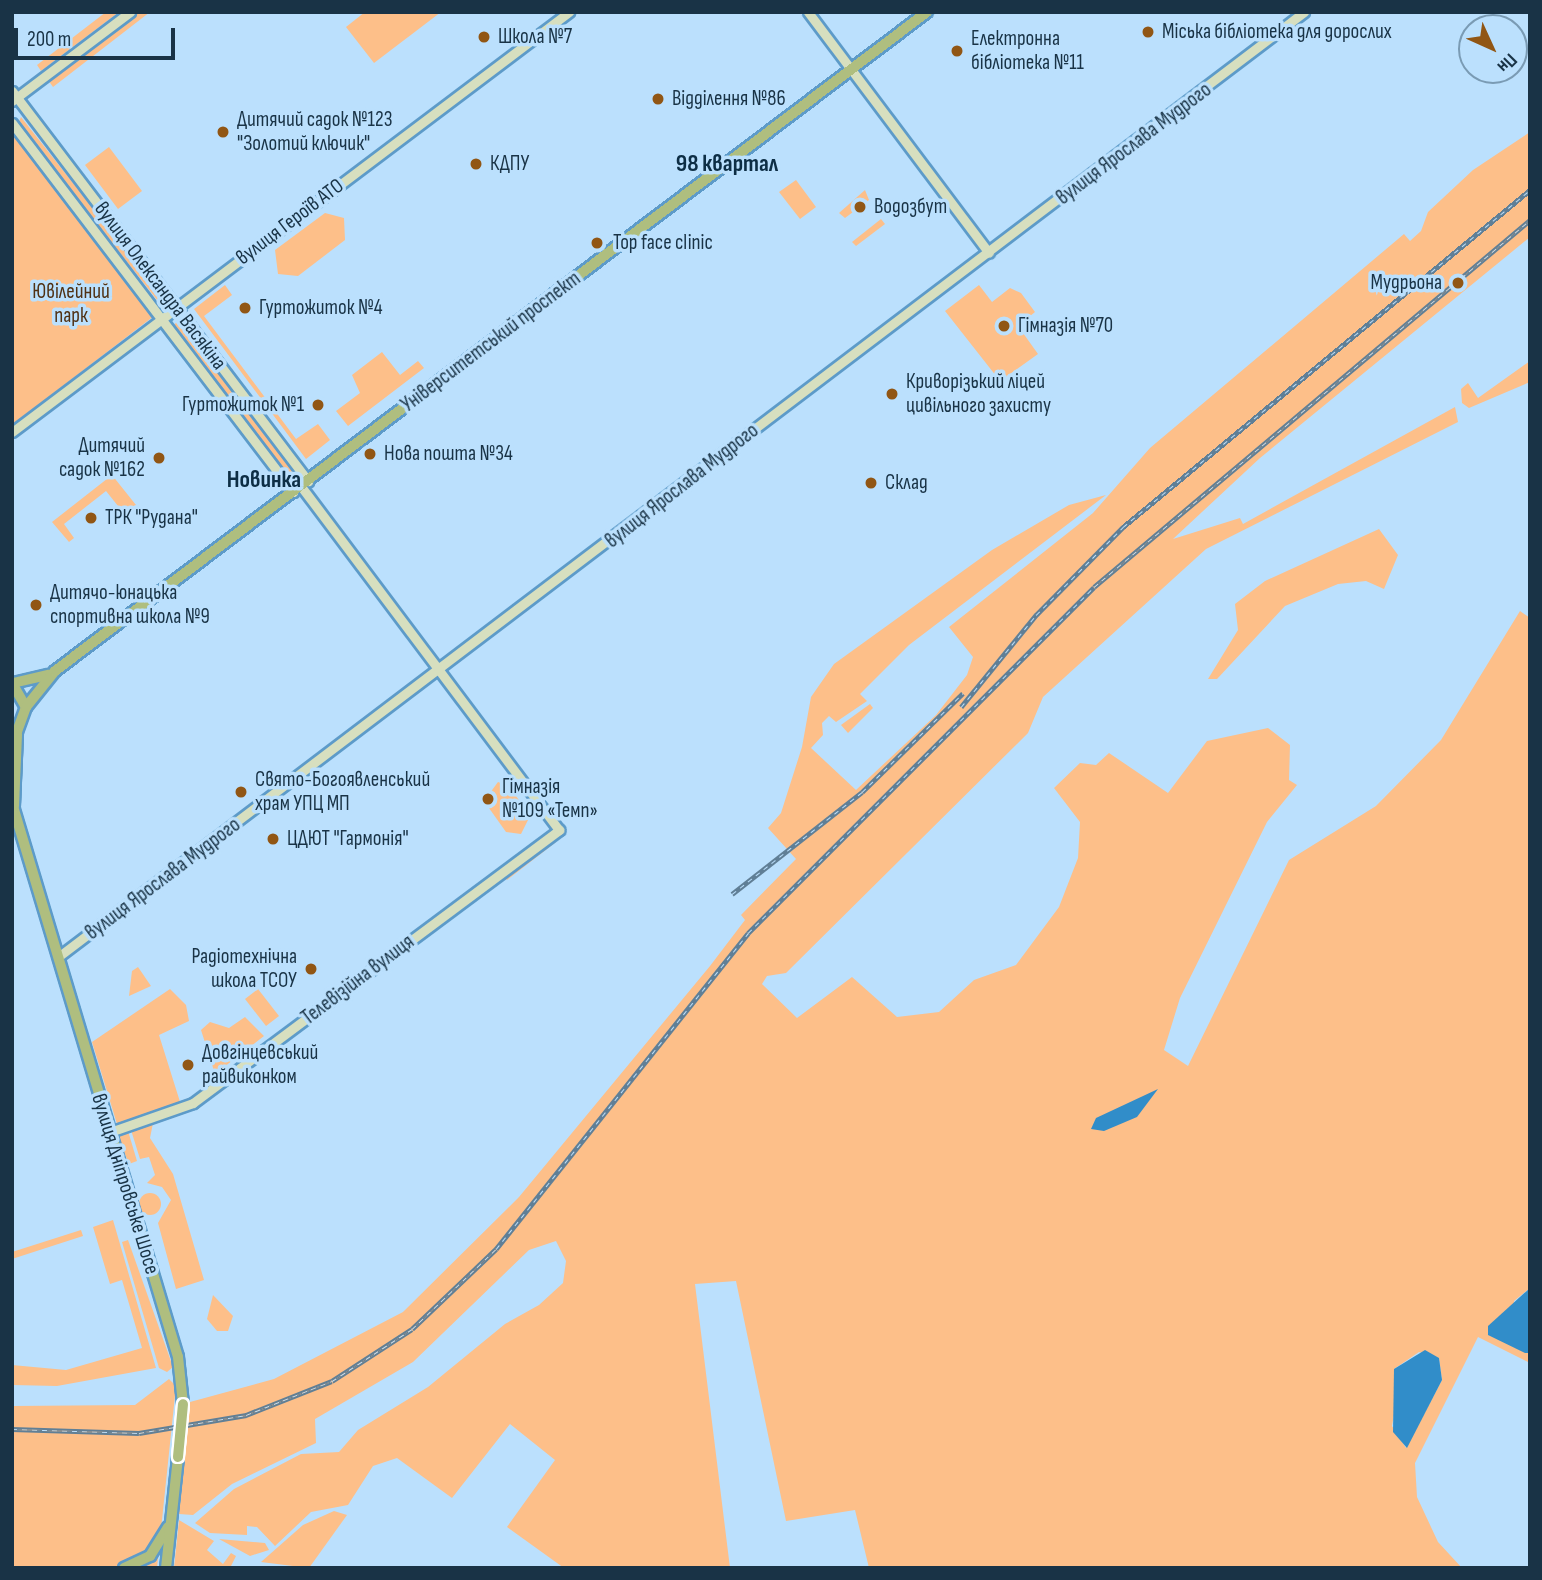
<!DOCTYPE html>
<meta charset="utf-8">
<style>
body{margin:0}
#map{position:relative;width:1542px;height:1580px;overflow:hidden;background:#bbe0fd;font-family:"Sofia Sans Condensed",sans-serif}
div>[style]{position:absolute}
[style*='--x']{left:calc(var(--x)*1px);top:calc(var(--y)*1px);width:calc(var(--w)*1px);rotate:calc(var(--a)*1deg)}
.green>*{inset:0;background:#fdbf89}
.round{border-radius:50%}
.water>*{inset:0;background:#318dc9}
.roads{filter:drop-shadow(2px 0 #5d9bc9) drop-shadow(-2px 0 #5d9bc9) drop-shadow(0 2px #5d9bc9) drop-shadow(0 -2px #5d9bc9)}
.secondary>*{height:9px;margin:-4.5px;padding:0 4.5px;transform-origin:4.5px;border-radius:4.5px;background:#d7dfbf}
.primary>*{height:10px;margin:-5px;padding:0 5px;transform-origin:5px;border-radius:5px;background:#afbe7f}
.rail>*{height:4.5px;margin-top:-2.25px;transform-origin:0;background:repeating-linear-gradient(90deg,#bbe0fd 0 5px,#607f96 0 10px);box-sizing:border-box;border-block:2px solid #607f96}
.bridges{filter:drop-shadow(2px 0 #fff) drop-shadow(-2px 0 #fff) drop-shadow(0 2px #fff) drop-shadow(0 -2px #fff)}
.primary-bridge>*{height:10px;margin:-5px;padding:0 5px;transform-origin:5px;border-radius:5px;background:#afbe7f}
.dots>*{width:19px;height:19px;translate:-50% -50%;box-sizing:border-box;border:4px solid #bbe0fd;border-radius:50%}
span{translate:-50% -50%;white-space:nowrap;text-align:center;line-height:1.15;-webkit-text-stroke:7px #bbe0fd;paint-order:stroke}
.poi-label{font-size:21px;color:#193346}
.left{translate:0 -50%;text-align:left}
.right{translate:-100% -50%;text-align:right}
.street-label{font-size:21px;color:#193346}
.park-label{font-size:21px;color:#503114}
.quarter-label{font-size:24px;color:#0d2e45;font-weight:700}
.frame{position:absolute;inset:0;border:14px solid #193346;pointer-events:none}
.north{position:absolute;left:1458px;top:14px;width:70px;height:70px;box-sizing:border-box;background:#bbe0fd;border:2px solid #7a9bb4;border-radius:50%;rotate:135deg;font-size:19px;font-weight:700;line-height:28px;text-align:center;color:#193346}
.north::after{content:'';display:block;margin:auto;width:24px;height:32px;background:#915614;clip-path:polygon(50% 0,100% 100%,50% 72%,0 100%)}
.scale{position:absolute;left:14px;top:28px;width:161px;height:32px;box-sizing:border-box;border:4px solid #193346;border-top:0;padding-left:9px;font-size:21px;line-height:24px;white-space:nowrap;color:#193346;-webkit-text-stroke:5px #bbe0fd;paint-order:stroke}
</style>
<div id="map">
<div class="green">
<div style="clip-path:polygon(106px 12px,119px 12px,41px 71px,37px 65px)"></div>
<div style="clip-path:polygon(138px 12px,150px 12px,53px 87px,48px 80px)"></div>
<div style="clip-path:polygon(365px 12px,441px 12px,374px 63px,346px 27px)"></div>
<div style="clip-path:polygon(21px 117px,163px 297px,161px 305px,18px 124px)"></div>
<div style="clip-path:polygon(12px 130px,154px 316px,12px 425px)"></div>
<div style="clip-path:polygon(evenodd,1530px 132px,1530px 237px,1260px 458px,1173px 539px,1240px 518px,1243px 524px,1455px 407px,1458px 422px,1206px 549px,1043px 697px,1028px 733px,786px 973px,767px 976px,762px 984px,797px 1018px,852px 977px,897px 1017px,939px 1012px,974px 980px,1016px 965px,1059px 907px,1078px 858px,1080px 822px,1054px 788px,1080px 763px,1096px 765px,1109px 753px,1168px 793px,1207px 741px,1268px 728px,1290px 745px,1289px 780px,1297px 785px,1267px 822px,1180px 998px,1164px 1050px,1188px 1066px,1289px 860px,1376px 806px,1441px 740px,1520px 611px,1530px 618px,1530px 1288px,1514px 1301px,1512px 1346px,1530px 1353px,1530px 1363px,1478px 1337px,1415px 1463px,1417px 1497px,1438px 1542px,1462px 1568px,869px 1568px,855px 1510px,786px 1521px,736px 1281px,695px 1284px,730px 1568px,564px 1568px,507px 1527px,555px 1460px,510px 1424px,452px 1498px,397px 1458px,373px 1466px,348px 1505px,311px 1512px,275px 1546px,257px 1527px,247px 1526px,247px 1535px,210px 1533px,195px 1523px,234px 1489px,301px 1454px,339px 1452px,358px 1430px,428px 1387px,505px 1324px,539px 1305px,563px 1283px,566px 1261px,556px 1241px,529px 1250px,413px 1362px,315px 1419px,316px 1443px,232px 1484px,193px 1515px,179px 1514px,190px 1402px,274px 1379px,403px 1312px,519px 1197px,710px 966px,745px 920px,741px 915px,796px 859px,768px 828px,781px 813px,802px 747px,811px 697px,834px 664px,992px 550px,1069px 505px,1106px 495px,909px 645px,860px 694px,867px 701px,836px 722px,829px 716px,822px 723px,823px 735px,811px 748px,856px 790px,936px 715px,967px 675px,973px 657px,949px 627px,1093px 513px,1150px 448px,1404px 234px,1410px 241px,1421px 231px,1428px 212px,1473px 170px,1530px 132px,1419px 1352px,1439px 1358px,1442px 1380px,1406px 1448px,1392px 1426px,1398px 1391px,1394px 1369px,1419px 1352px)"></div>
<div style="clip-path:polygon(109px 147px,142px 191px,118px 209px,85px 165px)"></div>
<div style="clip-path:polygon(796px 180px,816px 207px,800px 219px,779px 192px)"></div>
<div style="clip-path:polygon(865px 190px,869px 200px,845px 218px,839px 213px)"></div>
<div style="clip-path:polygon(325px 213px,344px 218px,345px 240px,298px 276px,278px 274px,275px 250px)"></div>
<div style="clip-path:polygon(881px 219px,885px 224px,856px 246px,852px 242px)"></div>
<div style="clip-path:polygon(225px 285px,232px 295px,204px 316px,296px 439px,318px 424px,330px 440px,306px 459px,194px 309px)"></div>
<div style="clip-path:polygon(979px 285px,992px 302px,1010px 288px,1021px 293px,1035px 312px,1018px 326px,1038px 354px,1000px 381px,945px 311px)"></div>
<div style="clip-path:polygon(178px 320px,293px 469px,291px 476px,279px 471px,172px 328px)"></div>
<div style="clip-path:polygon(382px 352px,400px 375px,418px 361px,424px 368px,348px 426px,336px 411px,360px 393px,352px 375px)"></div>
<div style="clip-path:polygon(1530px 361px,1530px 382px,1469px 408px,1462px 403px,1461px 389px,1468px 383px,1478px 398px)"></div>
<div style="clip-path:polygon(112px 475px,136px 505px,122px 511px,106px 491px,64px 524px,74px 538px,69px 542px,52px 522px)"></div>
<div style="clip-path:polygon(1379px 529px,1398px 555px,1384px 589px,1366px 581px,1338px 584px,1285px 606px,1217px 679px,1208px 679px,1238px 630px,1235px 604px,1265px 581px)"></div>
<div style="clip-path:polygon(870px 704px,873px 708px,848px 733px,841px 725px)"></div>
<div style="clip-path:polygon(498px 782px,509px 786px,530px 816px,521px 834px,506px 832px,484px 801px)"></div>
<div style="clip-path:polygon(554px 840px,556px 842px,507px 880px,505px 878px)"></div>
<div style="clip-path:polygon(138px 967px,151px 986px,129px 996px,132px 971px)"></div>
<div style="clip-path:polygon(170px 989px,186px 1005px,189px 1021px,159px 1035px,181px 1105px,117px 1124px,92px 1042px)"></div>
<div style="clip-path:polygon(258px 989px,279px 1016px,266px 1026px,245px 999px)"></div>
<div style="clip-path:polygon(245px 1017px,264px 1036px,215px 1074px,201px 1030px,210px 1022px,229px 1028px)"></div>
<div style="clip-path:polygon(153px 1123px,150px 1138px,173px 1174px,204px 1280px,176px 1289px,158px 1223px,171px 1200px,162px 1187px,147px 1183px,155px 1175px,149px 1157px,140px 1159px,131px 1130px)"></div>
<div style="clip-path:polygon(128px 1131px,137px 1161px,129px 1164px,118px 1137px)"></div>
<div class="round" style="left:139px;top:1193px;width:22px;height:22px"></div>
<div style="clip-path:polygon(113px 1220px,156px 1368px,57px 1386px,12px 1385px,12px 1365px,66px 1370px,142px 1348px,122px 1280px,110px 1284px,93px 1227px)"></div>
<div style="clip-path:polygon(81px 1230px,83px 1236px,12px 1259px,12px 1252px)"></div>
<div style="clip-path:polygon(128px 1240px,173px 1367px,167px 1372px,159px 1368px,122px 1242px)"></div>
<div style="clip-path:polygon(213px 1295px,233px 1316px,228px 1331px,217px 1331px,207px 1319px)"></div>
<div style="clip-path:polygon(169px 1379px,176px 1386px,157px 1568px,12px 1568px,12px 1406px,135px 1405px)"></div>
<div style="clip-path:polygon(334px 1511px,347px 1515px,309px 1568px,261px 1562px,303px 1525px)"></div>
<div style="clip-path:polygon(179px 1520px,214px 1541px,207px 1550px,223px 1564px,231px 1553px,236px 1556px,230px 1568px,174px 1568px)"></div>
<div style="clip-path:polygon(219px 1539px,265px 1543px,269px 1550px,250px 1556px)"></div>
</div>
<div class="water">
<div style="clip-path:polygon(1158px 1089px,1137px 1117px,1104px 1131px,1091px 1129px,1096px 1118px)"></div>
<div style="clip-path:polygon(1530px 1288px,1530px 1353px,1525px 1353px,1488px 1335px,1488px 1326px)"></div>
<div style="clip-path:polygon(1425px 1350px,1439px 1358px,1442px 1380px,1407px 1448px,1393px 1432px,1394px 1369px)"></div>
</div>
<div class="roads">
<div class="secondary">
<div style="--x:808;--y:12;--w:301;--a:53.1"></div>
<div style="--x:12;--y:91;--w:490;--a:52.8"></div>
<div style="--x:12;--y:101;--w:148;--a:-37"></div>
<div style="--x:12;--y:123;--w:464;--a:52.7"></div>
<div style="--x:12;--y:432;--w:698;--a:-37.02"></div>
<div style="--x:58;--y:957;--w:1564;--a:-37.18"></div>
<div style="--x:110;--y:1132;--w:88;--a:-19.3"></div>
<div style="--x:193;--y:1103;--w:457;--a:-36.7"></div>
<div style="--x:559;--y:830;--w:430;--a:-126.9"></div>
</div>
<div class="primary">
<div style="--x:12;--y:683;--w:28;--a:60"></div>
<div style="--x:26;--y:707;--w:32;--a:110"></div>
<div style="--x:13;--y:683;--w:37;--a:-13"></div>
<div style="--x:26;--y:707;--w:46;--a:-51.1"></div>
<div style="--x:55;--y:671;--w:1093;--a:-37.08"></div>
<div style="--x:12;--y:803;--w:578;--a:73.32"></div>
<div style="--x:178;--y:1357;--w:47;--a:83.9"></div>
<div style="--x:14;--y:806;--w:72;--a:-87.6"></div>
<div style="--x:124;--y:1568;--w:29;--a:-25"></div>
<div style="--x:150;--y:1556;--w:34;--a:-58"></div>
<div style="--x:166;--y:1568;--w:112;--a:-83.8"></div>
</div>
</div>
<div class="rail">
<div style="--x:961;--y:707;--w:119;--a:-50.8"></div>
<div style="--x:1036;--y:615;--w:124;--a:-45.3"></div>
<div style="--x:1123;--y:527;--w:528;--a:-39.63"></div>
<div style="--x:732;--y:894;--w:165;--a:-38.1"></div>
<div style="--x:862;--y:792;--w:141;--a:-44.4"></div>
<div style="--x:12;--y:1429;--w:127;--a:1.8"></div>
<div style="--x:139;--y:1433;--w:109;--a:-9.5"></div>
<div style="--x:246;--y:1415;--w:92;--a:-21.6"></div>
<div style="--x:332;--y:1381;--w:95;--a:-33"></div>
<div style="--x:412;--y:1329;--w:116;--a:-43.6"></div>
<div style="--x:496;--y:1249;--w:404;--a:-51.4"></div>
<div style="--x:748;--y:933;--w:489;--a:-45"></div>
<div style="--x:1094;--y:587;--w:570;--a:-40.09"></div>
</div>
<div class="bridges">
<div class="primary-bridge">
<div style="--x:178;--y:1457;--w:53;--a:-84.6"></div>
</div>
</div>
<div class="dots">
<div style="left:1148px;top:32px;background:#915614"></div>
<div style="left:484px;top:37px;background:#915614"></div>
<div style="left:957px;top:51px;background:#915614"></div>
<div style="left:658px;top:99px;background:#915614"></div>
<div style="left:223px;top:132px;background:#915614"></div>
<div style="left:476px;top:164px;background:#915614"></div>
<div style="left:860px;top:207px;background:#915614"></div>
<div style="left:597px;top:243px;background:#915614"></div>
<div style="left:1458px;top:283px;background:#915614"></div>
<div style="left:245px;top:308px;background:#915614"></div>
<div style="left:1004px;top:326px;background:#915614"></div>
<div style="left:892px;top:394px;background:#915614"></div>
<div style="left:318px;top:405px;background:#915614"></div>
<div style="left:370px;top:454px;background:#915614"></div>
<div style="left:159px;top:458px;background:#915614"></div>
<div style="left:871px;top:483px;background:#915614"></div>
<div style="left:91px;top:518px;background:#915614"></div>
<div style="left:36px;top:605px;background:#915614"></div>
<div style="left:241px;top:792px;background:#915614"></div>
<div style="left:488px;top:799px;background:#915614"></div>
<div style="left:273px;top:839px;background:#915614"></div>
<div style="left:311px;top:969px;background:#915614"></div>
<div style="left:188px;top:1065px;background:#915614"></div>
</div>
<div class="poi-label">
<span class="left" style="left:1162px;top:32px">Міська бібліотека для дорослих</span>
<span class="left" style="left:498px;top:37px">Школа №7</span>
<span class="left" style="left:971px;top:51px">Електронна<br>бібліотека №11</span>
<span class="left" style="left:672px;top:99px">Відділення №86</span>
<span class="left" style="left:237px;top:132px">Дитячий садок №123<br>"Золотий ключик"</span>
<span class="left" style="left:490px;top:164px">КДПУ</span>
<span class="left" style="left:874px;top:207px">Водозбут</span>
<span class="left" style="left:613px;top:243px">Top face clinic</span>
<span class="right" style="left:1442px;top:283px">Мудрьона</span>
<span class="left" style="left:259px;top:308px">Гуртожиток №4</span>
<span class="left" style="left:1018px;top:326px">Гімназія №70</span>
<span class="left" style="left:906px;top:394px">Криворізький ліцей<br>цивільного захисту</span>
<span class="right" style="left:304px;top:405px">Гуртожиток №1</span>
<span class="right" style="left:145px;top:458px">Дитячий<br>садок №162</span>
<span class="left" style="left:384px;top:454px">Нова пошта №34</span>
<span class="left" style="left:885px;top:483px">Склад</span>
<span class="left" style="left:105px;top:518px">ТРК "Рудана"</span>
<span class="left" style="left:50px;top:605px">Дитячо-юнацька<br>спортивна школа №9</span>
<span class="left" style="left:255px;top:792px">Свято-Богоявленський<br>храм УПЦ МП</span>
<span class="left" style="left:502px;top:799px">Гімназія<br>№109 «Темп»</span>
<span class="left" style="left:287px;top:839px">ЦДЮТ "Гармонія"</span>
<span class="right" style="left:297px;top:969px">Радіотехнічна<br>школа ТСОУ</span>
<span class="left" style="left:202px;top:1065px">Довгінцевський<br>райвиконком</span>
</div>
<div class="street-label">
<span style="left:1134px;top:144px;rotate:-37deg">вулиця Ярослава Мудрого</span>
<span style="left:290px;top:222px;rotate:-37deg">вулиця Героїв АТО</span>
<span style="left:160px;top:286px;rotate:53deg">вулиця Олександра Васякіна</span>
<span style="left:491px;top:342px;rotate:-37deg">Університетський проспект</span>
<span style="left:682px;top:486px;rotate:-38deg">вулиця Ярослава Мудрого</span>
<span style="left:163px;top:879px;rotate:-37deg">вулиця Ярослава Мудрого</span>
<span style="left:358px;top:980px;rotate:-37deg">Телевізійна вулиця</span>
<span style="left:125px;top:1184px;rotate:73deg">вулиця Дніпровське Шосе</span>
</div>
<div class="park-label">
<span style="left:71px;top:304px">Ювілейний<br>парк</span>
</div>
<div class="quarter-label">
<span style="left:727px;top:164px">98 квартал</span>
<span style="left:264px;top:480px">Новинка</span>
</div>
<div class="frame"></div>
<div class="north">Пн</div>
<div class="scale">200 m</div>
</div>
